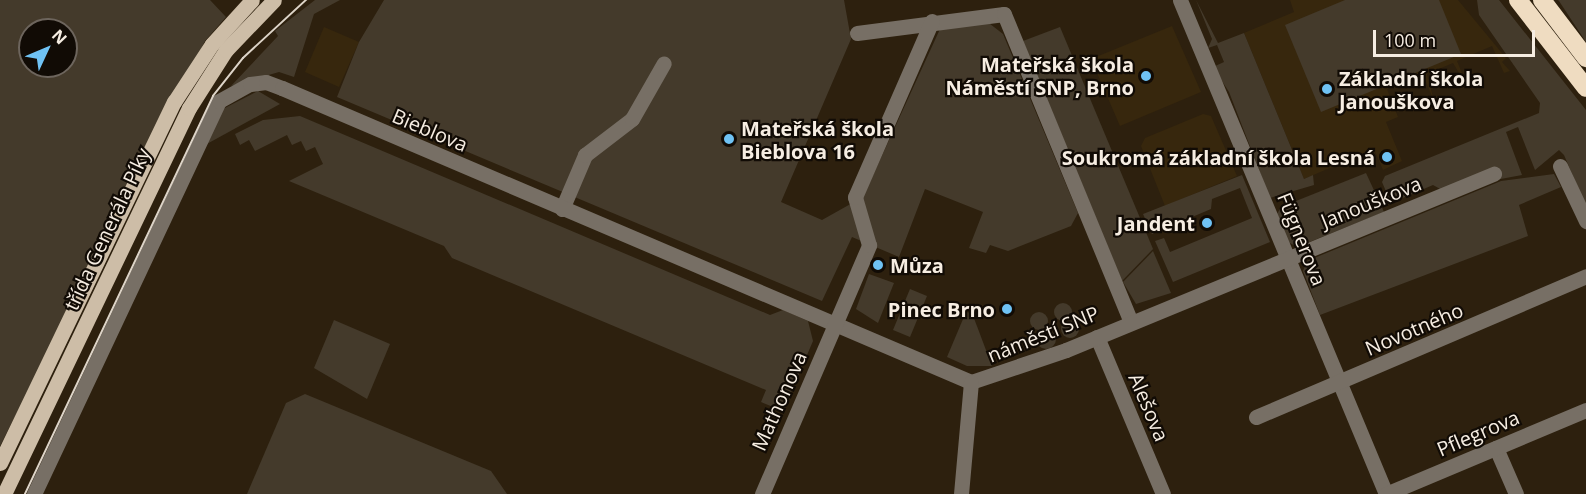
<!DOCTYPE html>
<meta charset="utf-8">
<style>
body{margin:0}
#map{position:relative;width:1586px;height:494px;overflow:hidden;background:#2d200e;font-family:"Open Sans",sans-serif}
div>[style]{position:absolute}
[style*='--x']{left:calc(var(--x)*1px);top:calc(var(--y)*1px);width:calc(var(--w)*1px);rotate:calc(var(--a)*1deg)}
.built>*{inset:0;background:#37270d}
.green>*{inset:0;background:#443a2b}
.round{border-radius:50%}
.minor>*{height:15px;margin:-7.5px;padding:0 7.5px;transform-origin:7.5px;border-radius:7.5px;background:#776f65}
.major>*{height:15px;margin:-7.5px;padding:0 7.5px;transform-origin:7.5px;border-radius:7.5px;background:#cdbda7}
.highway>*{height:18px;margin:-9px;padding:0 9px;transform-origin:9px;border-radius:9px;background:#efdcc1}
.tram>*{height:1.5px;margin:-0.75px;padding:0 0.75px;transform-origin:0.75px;border-radius:0.75px;background:#ddd4c8}
.dots>*{width:16px;height:16px;translate:-50% -50%;box-sizing:border-box;border:3px solid #110b05;border-radius:50%}
span{translate:-50% -50%;white-space:nowrap;text-align:center;line-height:1.15;-webkit-text-stroke:4.5px #110b05;paint-order:stroke}
.poi-label{font-size:20px;color:#f6ede2;font-weight:700}
.right{translate:-100% -50%;text-align:right}
.left{translate:0 -50%;text-align:left}
.street-label{font-size:20px;color:#f6ede2}
.north{position:absolute;left:18px;top:18px;width:60px;height:60px;box-sizing:border-box;background:#110b05;border:2px solid #6d655d;border-radius:50%;rotate:46deg;font-size:16px;font-weight:700;line-height:24px;text-align:center;color:#f6ede2}
.north::after{content:'';display:block;margin:auto;width:21px;height:27px;background:#6fc2f4;clip-path:polygon(50% 0,100% 100%,50% 72%,0 100%)}
.scale{position:absolute;left:1373px;top:30px;width:162px;height:27px;box-sizing:border-box;border:3px solid #f6ede2;border-top:0;padding-left:8px;font-size:18px;line-height:21px;white-space:nowrap;color:#f6ede2;-webkit-text-stroke:4px #110b05;paint-order:stroke}
</style>
<div id="map">
<div class="built">
<div style="clip-path:polygon(1290px 0,1458px 0,1506px 58px,1502px 62px,1510px 71px,1504px 73px,1492px 46px,1457px 61px,1468px 88px,1453px 63px,1427px 74px,1434px 101px,1423px 75px,1387px 89px,1398px 117px,1386px 122px,1402px 161px,1383px 170px,1374px 149px,1304px 179px,1244px 33px,1294px 12px)"></div>
<div style="clip-path:polygon(1172px 26px,1201px 92px,1120px 126px,1091px 59px)"></div>
<div style="clip-path:polygon(324px 27px,359px 42px,339px 87px,305px 72px)"></div>
<div style="clip-path:polygon(1203px 114px,1211px 116px,1237px 176px,1165px 206px,1141px 146px,1145px 138px)"></div>
</div>
<div class="green">
<div style="clip-path:polygon(evenodd,0 0,210px 0,226px 17px,205px 41px,0 446px,0 0,30px 30px,66px 30px,66px 66px,30px 66px,30px 30px)"></div>
<div style="clip-path:polygon(315px 0,340px 0,314px 14px,294px 77px,279px 72px,231px 86px,278px 36px,275px 31px)"></div>
<div style="clip-path:polygon(384px 0,844px 0,851px 39px,781px 202px,822px 220px,863px 197px,940px 29px,985px 20px,1003px 34px,1078px 213px,1071px 226px,1008px 251px,990px 245px,986px 253px,969px 248px,983px 212px,925px 189px,899px 257px,852px 237px,822px 301px,337px 97px,359px 42px)"></div>
<div style="clip-path:polygon(1196px 0,1218px 43px,1244px 33px,1304px 179px,1313px 175px,1314px 185px,1270px 198px,1229px 92px,1213px 67px,1224px 62px,1217px 45px,1208px 48px,1212px 39px)"></div>
<div style="clip-path:polygon(1345px 0,1439px 0,1461px 54px,1321px 112px,1285px 25px)"></div>
<div style="clip-path:polygon(1477px 0,1499px 0,1586px 110px,1586px 206px,1564px 155px,1559px 150px,1535px 170px,1518px 127px,1506px 132px,1522px 175px,1442px 190px,1433px 185px,1391px 203px,1382px 182px,1385px 176px,1539px 113px,1540px 103px,1479px 15px)"></div>
<div style="clip-path:polygon(1558px 0,1586px 0,1586px 42px,1559px 1px)"></div>
<div style="clip-path:polygon(1060px 27px,1153px 249px,1122px 281px,1023px 41px)"></div>
<div style="clip-path:polygon(258px 91px,280px 104px,205px 145px,219px 111px)"></div>
<div style="clip-path:polygon(300px 116px,770px 315px,783px 310px,808px 321px,813px 341px,783px 411px,761px 402px,766px 390px,452px 258px,444px 246px,289px 181px,323px 164px,315px 147px,306px 151px,301px 141px,292px 145px,287px 135px,255px 151px,249px 140px,240px 145px,235px 134px,263px 120px)"></div>
<div style="clip-path:polygon(1366px 173px,1384px 212px,1297px 247px,1288px 242px,1277px 214px,1281px 207px)"></div>
<div style="clip-path:polygon(1554px 174px,1561px 187px,1519px 205px,1528px 236px,1320px 315px,1303px 271px,1307px 261px,1501px 181px)"></div>
<div style="clip-path:polygon(1242px 175px,1270px 242px,1173px 282px,1155px 241px,1164px 238px,1170px 252px,1252px 218px,1240px 188px,1212px 199px,1211px 209px,1152px 234px,1143px 214px)"></div>
<div style="clip-path:polygon(1153px 251px,1171px 293px,1136px 304px,1123px 282px)"></div>
<div style="clip-path:polygon(869px 274px,894px 283px,878px 323px,856px 309px)"></div>
<div style="clip-path:polygon(910px 289px,927px 296px,910px 337px,893px 330px)"></div>
<div class="round" style="left:1054px;top:303px;width:18px;height:18px"></div>
<div class="round" style="left:1030px;top:312px;width:18px;height:18px"></div>
<div style="clip-path:polygon(966px 312px,972px 313px,992px 366px,967px 366px,947px 357px)"></div>
<div class="round" style="left:1061px;top:320px;width:18px;height:18px"></div>
<div style="clip-path:polygon(334px 320px,390px 344px,367px 399px,314px 368px)"></div>
<div class="round" style="left:1036px;top:329px;width:20px;height:20px"></div>
<div style="clip-path:polygon(305px 394px,491px 471px,507px 494px,247px 494px,286px 403px)"></div>
</div>
<div class="minor">
<div style="--x:1180;--y:0;--w:535;--a:67.36"></div>
<div style="--x:857;--y:33;--w:148;--a:-7.4"></div>
<div style="--x:1004;--y:14;--w:331;--a:67.6"></div>
<div style="--x:1560;--y:166;--w:61;--a:64.7"></div>
<div style="--x:562;--y:209;--w:59;--a:-66.9"></div>
<div style="--x:585;--y:155;--w:59;--a:-37.5"></div>
<div style="--x:632;--y:119;--w:64;--a:-60.3"></div>
<div style="--x:1097;--y:337;--w:170;--a:67.2"></div>
<div style="--x:1256;--y:417;--w:359;--a:-23.1"></div>
<div style="--x:1496;--y:448;--w:50;--a:66.5"></div>
<div style="--x:34;--y:494;--w:434;--a:-64.8"></div>
<div style="--x:219;--y:101;--w:35;--a:-29"></div>
<div style="--x:250;--y:84;--w:16;--a:-7"></div>
<div style="--x:266;--y:82;--w:17;--a:21"></div>
<div style="--x:282;--y:88;--w:749;--a:23.11"></div>
<div style="--x:971;--y:382;--w:100;--a:-18.6"></div>
<div style="--x:1066;--y:350;--w:463;--a:-22.4"></div>
<div style="--x:762;--y:494;--w:271;--a:-66.7"></div>
<div style="--x:869;--y:245;--w:50;--a:-106.3"></div>
<div style="--x:855;--y:197;--w:192;--a:-66.4"></div>
<div style="--x:961;--y:494;--w:112;--a:-84.9"></div>
<div style="--x:1386;--y:494;--w:217;--a:-22.8"></div>
</div>
<div class="major">
<div style="--x:0;--y:463;--w:401;--a:-64.3"></div>
<div style="--x:174;--y:102;--w:69;--a:-56.8"></div>
<div style="--x:212;--y:44;--w:59;--a:-47.7"></div>
<div style="--x:4;--y:494;--w:428;--a:-64.4"></div>
<div style="--x:189;--y:108;--w:69;--a:-57.5"></div>
<div style="--x:226;--y:50;--w:69;--a:-46.2"></div>
</div>
<div class="highway">
<div style="--x:1518;--y:0;--w:111;--a:52.3"></div>
<div style="--x:1542;--y:0;--w:73;--a:52.8"></div>
</div>
<div class="tram">
<div style="--x:25;--y:494;--w:440;--a:-64.7"></div>
<div style="--x:213;--y:96;--w:48;--a:-51.7"></div>
<div style="--x:243;--y:58;--w:86;--a:-42.6"></div>
</div>
<div class="dots">
<div style="left:1146px;top:76px;background:#6fc2f4"></div>
<div style="left:1327px;top:89px;background:#6fc2f4"></div>
<div style="left:729px;top:139px;background:#6fc2f4"></div>
<div style="left:1387px;top:157px;background:#6fc2f4"></div>
<div style="left:1207px;top:223px;background:#6fc2f4"></div>
<div style="left:878px;top:265px;background:#6fc2f4"></div>
<div style="left:1007px;top:309px;background:#6fc2f4"></div>
</div>
<div class="poi-label">
<span class="right" style="left:1134px;top:76px">Mateřská škola<br>Náměstí SNP, Brno</span>
<span class="left" style="left:1339px;top:90px">Základní škola<br>Janouškova</span>
<span class="left" style="left:741px;top:140px">Mateřská škola<br>Bieblova 16</span>
<span class="right" style="left:1375px;top:157px">Soukromá základní škola Lesná</span>
<span class="right" style="left:1195px;top:223px">Jandent</span>
<span class="left" style="left:890px;top:265px">Můza</span>
<span class="right" style="left:995px;top:309px">Pinec Brno</span>
</div>
<div class="street-label">
<span style="left:430px;top:130px;rotate:23deg">Bieblova</span>
<span style="left:1371px;top:202px;rotate:-22deg">Janouškova</span>
<span style="left:107px;top:229px;rotate:-65deg">třída Generála Píky</span>
<span style="left:1302px;top:239px;rotate:68deg">Fügnerova</span>
<span style="left:1414px;top:329px;rotate:-23deg">Novotného</span>
<span style="left:1043px;top:334px;rotate:-22deg">náměstí SNP</span>
<span style="left:779px;top:401px;rotate:-66deg">Mathonova</span>
<span style="left:1149px;top:407px;rotate:67deg">Alešova</span>
<span style="left:1478px;top:433px;rotate:-23deg">Pflegrova</span>
</div>
<div class="north">N</div>
<div class="scale">100 m</div>
</div>
